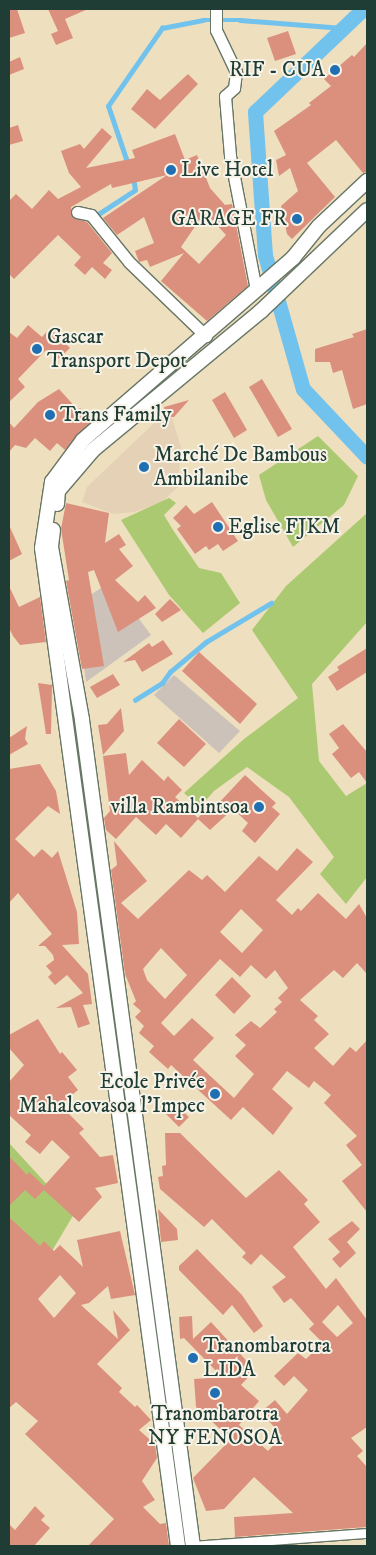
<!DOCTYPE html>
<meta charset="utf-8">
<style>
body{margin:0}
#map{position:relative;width:376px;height:1555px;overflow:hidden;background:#eedfbf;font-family:"IM FELL DW Pica",serif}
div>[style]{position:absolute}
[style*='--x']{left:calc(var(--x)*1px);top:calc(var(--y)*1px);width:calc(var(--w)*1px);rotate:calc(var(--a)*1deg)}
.built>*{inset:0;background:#e5d1b6}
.industrial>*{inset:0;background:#ccc2b9}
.green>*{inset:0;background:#abc970}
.stream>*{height:4.5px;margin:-2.25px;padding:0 2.25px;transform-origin:2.25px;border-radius:2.25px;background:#71c2ec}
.canal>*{height:15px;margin:-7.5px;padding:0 7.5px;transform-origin:7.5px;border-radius:7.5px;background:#71c2ec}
.building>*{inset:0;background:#db907d}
.roads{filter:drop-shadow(1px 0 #677665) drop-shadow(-1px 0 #677665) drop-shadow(0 1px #677665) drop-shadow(0 -1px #677665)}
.pedestrian>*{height:9px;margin:-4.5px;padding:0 4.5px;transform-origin:4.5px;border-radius:4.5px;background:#fff}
.minor>*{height:11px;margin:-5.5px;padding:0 5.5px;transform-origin:5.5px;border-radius:5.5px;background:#fff}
.tertiary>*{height:14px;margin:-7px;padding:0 7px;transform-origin:7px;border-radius:7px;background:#fff}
.dots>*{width:14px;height:14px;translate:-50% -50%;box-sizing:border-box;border:2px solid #f7f3e8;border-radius:50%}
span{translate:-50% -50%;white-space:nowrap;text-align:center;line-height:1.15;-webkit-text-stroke:4px #f7f3e8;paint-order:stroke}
.poi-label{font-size:21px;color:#1f3d34}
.right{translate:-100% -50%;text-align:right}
.left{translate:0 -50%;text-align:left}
.frame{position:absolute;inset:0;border:10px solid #1f3d34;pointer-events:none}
</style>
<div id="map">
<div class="built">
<div style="clip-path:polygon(169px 409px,181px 447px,178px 487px,162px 502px,134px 512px,113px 514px,82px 502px,87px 487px)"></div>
</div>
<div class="industrial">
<div style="clip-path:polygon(111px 581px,151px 635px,86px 682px,76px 605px)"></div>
<div style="clip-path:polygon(174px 675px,240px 731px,219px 753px,154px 695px)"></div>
</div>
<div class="green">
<div style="clip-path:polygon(318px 436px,358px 476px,344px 505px,293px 547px,266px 500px,259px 475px)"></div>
<div style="clip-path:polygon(169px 498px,176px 503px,164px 515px,173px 530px,199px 568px,221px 573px,240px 603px,203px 633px,169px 595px,121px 520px)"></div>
<div style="clip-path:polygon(367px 513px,367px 622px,312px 684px,319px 761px,346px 796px,367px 783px,367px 877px,346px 904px,320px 874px,334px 857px,289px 797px,247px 767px,214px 791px,200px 807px,184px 793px,244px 739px,298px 698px,252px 630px,286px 586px)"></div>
<div style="clip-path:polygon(9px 1143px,74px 1214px,37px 1276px,9px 1308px)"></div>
</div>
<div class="stream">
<div style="--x:128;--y:165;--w:62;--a:-108.7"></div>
<div style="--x:108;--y:106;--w:95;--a:-55.3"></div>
<div style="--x:162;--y:28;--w:42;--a:-11"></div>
<div style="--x:203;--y:20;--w:37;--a:0"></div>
<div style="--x:240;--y:20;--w:103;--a:4.4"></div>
<div style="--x:97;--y:215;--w:45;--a:-33.3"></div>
<div style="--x:135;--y:190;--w:13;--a:-99"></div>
<div style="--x:135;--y:700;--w:32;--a:-32"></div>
<div style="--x:162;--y:683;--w:14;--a:-54"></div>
<div style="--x:170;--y:672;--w:47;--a:-39.8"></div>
<div style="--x:206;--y:642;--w:76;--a:-31"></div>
</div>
<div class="canal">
<div style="--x:363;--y:9;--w:149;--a:136.4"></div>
<div style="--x:255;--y:112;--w:143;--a:86"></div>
<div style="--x:265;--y:255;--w:139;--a:74.2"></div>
<div style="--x:303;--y:389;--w:93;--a:46.7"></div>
</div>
<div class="building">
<div style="clip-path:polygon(9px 9px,17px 9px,25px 33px,9px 38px)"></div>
<div style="clip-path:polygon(48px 9px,88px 9px,65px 19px,73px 38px,56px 45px,51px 34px,58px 31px)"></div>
<div style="clip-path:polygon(288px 31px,296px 54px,275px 61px,267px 38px)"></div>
<div style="clip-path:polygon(367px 43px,367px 172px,363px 173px,336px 140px,307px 163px,335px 197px,292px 239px,287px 234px,281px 206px,298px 191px,290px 168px,279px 176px,276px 160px,286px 155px,274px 131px,311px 105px,309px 103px,331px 86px,324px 79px,352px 55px,354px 57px)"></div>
<div style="clip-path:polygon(20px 57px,24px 69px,9px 75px,9px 62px)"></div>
<div style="clip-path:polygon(188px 74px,198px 84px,155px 129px,131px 109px,147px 89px,160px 100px)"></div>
<div style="clip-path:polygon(18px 125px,23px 141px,9px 145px,9px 128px)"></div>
<div style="clip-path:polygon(evenodd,102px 128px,112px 137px,86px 168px,135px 158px,132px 150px,175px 134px,185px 160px,197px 155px,210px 188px,225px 205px,232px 204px,248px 286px,207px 321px,161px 281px,184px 253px,150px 267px,147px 260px,139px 262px,135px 251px,154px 243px,144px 217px,117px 235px,103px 218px,167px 175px,112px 188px,111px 184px,71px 207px,72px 217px,87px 222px,112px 253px,103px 263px,112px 270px,105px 279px,92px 267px,85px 275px,74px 265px,81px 257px,58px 235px,14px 279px,9px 274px,9px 201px,16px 194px,32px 209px,49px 190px,58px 199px,81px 187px,69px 173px,61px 151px,80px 144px,84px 149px,102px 128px,205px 212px,226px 235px,199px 264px,181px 247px,205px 212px)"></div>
<div style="clip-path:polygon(28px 325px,42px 337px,50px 328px,70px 348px,57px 360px,46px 350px,18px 379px,25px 387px,9px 402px,9px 332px,17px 338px)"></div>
<div style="clip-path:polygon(367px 329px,367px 404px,353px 409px,342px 370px,333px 373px,330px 362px,315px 362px,315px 349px,354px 337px,352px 334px)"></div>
<div style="clip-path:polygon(262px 379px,292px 429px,278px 437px,249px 387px)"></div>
<div style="clip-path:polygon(59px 389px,78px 410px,80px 408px,94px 419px,65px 450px,57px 443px,50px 451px,35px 438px,26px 448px,15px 445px,9px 452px,9px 422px,14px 428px,38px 402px)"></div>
<div style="clip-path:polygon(225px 392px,247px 430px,234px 438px,212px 400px)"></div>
<div style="clip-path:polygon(189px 400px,174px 417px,167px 417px,164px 407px)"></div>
<div style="clip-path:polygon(212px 502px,238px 541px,223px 551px,218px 544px,209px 550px,206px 546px,195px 554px,177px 529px,181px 526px,173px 518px,186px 505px,194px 514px)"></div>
<div style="clip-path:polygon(66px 503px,109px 513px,105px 543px,119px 534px,126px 545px,119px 549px,133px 566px,115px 580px,138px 602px,145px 595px,156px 608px,118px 632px,94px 570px,88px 572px,104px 666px,82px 669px,66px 581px,69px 580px,61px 529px)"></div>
<div style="clip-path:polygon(9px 525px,22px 554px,9px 561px)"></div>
<div style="clip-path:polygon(9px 586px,19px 607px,40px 597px,46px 642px,20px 645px,13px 636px,9px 628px)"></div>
<div style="clip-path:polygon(170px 599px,181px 610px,162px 622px,155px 614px)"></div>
<div style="clip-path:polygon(163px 640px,173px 654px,142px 672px,135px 660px,123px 662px,149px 643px,152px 647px)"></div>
<div style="clip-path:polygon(367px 648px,367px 672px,337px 691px,328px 677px,339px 670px,337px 667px)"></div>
<div style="clip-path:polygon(199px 652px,257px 704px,240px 724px,182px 671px)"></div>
<div style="clip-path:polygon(113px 674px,120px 685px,97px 698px,90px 687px)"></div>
<div style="clip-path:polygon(38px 683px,52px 685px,51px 734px,46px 734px)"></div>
<div style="clip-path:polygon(121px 708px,124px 731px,103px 755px,98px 725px,107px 724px)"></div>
<div style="clip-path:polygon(179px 719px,206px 744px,184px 767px,157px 743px)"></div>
<div style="clip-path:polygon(343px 724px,367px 752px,367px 783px,359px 772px,351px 778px,332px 754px,339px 748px,329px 734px)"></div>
<div style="clip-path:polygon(27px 726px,25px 739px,28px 744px,9px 755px,9px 738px)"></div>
<div style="clip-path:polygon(126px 753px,129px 775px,142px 760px,164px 781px,168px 776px,182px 790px,175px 797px,198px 818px,212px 803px,216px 806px,245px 775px,276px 803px,272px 807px,280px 814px,255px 843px,242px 831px,248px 823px,233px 809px,210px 830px,198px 819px,181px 838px,166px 824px,156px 835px,136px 817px,116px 839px,106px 830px,104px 818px,110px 811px,103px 756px)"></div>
<div style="clip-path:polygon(40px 764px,56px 791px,60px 814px,48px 806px,15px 839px,34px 857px,42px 849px,52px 858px,58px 851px,77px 912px,79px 944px,62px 945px,88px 974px,92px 1004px,83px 1005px,90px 1024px,78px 1028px,71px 1007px,56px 1008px,83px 993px,67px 975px,55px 985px,48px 977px,52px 973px,46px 966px,54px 960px,53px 955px,45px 946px,38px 946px,52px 934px,18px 893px,9px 903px,9px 769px)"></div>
<div style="clip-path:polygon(evenodd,114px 841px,147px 881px,121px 903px,138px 919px,189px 870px,202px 880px,207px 875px,225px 892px,259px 856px,277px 871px,297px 848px,313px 862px,276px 900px,292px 915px,298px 908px,301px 911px,318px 893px,346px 919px,359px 904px,367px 918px,367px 974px,357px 963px,343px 978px,334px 970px,300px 1000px,318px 1016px,314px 1020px,329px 1034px,314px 1048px,333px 1066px,350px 1047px,356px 1052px,367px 1040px,367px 1212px,342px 1181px,362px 1165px,346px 1145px,357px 1136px,324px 1103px,331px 1095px,314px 1081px,309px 1088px,287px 1071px,272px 1089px,293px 1108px,273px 1135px,243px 1107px,231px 1120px,171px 1065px,168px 1069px,149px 1052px,154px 1046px,139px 1033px,144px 1026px,135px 1017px,141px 1011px,133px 1004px,136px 1001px,125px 974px,111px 870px,117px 865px,114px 841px,241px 909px,263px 930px,242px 953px,220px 932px,241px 909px,114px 841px,161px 948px,187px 975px,165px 999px,147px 980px,143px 969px,161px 948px,114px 841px,220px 959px,240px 977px,251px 965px,266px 979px,275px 970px,288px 988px,278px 998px,282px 1002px,274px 1009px,277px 1012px,260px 1028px,251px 1021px,235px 1035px,246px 1045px,235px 1056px,254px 1074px,234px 1098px,193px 1060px,214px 1038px,192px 1018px,174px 1036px,161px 1023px,220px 959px)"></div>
<div style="clip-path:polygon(232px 977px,251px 996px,234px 1014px,215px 995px)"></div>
<div style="clip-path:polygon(38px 1019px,60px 1054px,62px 1052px,77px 1070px,68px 1077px,78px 1090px,60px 1105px,84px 1129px,79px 1133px,100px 1157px,113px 1155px,118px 1183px,95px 1188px,102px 1197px,79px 1222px,44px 1190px,35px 1199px,25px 1190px,9px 1206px,9px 1156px,27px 1175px,29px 1172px,44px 1186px,70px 1157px,52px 1140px,40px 1154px,25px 1142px,31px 1135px,9px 1115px,9px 1082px,24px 1065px,9px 1048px,9px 1035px)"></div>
<div style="clip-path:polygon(173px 1102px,189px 1117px,179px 1127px,164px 1112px)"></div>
<div style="clip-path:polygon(evenodd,165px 1133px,180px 1133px,246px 1198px,279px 1170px,308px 1200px,304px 1204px,320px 1222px,293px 1247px,326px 1289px,336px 1278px,367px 1320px,367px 1427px,351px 1438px,363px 1451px,357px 1456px,367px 1467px,367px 1527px,235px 1537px,234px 1517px,293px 1513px,254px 1477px,224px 1509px,206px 1511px,193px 1478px,231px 1439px,196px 1407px,194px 1379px,222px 1377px,184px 1338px,180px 1339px,179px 1317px,192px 1316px,193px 1339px,211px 1322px,255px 1370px,241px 1385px,259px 1401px,239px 1425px,268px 1451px,282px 1436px,261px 1412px,275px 1400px,287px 1414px,308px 1390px,294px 1376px,284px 1386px,274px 1376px,298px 1353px,306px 1359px,323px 1343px,309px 1329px,314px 1324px,291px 1298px,284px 1303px,272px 1287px,286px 1277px,261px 1254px,251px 1265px,242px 1257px,246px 1253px,212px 1219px,204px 1227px,160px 1189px,158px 1177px,163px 1176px,162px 1166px,166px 1165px,165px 1133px,338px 1305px,353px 1323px,337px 1337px,322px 1322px,338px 1305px)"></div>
<div style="clip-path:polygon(158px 1209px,177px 1229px,178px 1240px,161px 1242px)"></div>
<div style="clip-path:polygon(evenodd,9px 1217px,40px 1246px,44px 1241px,54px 1251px,60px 1245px,83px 1267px,77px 1240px,120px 1231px,135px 1295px,111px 1299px,108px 1286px,89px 1303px,81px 1305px,118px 1339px,113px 1310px,130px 1330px,97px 1364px,122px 1388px,119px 1392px,135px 1407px,137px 1405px,151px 1420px,139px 1430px,155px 1444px,157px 1458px,142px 1481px,155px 1500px,143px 1507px,160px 1524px,166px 1523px,169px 1546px,88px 1546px,114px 1519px,25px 1434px,38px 1421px,16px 1402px,9px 1408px,9px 1217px,60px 1275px,76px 1293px,54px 1318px,38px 1299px,60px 1275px)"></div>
<div style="clip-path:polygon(352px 1221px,360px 1229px,347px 1242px,356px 1253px,340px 1268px,332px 1259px,340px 1252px,328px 1239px)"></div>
<div style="clip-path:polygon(197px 1249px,242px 1295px,263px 1326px,254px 1333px,232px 1305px,223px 1315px,179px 1270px,179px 1266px)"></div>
<div style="clip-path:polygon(35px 1506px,45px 1516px,41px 1520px,50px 1528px,34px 1546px,9px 1546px,9px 1524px,15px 1530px)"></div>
</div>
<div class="roads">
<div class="pedestrian">
<div style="--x:193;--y:1546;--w:174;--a:-4.3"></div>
</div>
<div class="minor">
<div style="--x:216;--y:9;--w:21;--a:90"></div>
<div style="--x:216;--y:30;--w:47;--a:64.5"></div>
<div style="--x:236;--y:72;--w:16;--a:97"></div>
<div style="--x:234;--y:88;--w:12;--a:138"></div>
<div style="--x:225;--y:96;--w:60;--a:85.2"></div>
<div style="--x:230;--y:156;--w:136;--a:79"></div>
<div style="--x:77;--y:212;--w:14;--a:12"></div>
<div style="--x:91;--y:215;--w:60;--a:51"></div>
<div style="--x:129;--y:262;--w:107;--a:43.9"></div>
</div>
<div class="tertiary">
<div style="--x:57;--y:504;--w:13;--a:-86"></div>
<div style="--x:58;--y:491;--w:54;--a:-49.5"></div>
<div style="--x:93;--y:450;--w:218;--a:-39.6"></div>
<div style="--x:261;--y:311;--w:146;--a:-43.6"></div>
<div style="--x:53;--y:530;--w:17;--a:97"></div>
<div style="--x:51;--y:547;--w:176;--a:79.8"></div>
<div style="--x:82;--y:720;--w:833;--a:82.35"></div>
<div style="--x:178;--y:1546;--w:1007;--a:-97.76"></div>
<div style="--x:42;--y:548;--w:67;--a:-81.4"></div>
<div style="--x:52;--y:482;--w:52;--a:-53.6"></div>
<div style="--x:83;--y:440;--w:278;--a:-40.9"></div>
<div style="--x:293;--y:258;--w:41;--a:-50.9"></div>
<div style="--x:319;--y:226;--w:66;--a:-43.2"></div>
</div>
</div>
<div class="dots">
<div style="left:335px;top:70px;background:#1f6fb2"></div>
<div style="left:171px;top:170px;background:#1f6fb2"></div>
<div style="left:297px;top:219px;background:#1f6fb2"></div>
<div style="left:37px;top:349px;background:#1f6fb2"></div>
<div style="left:50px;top:415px;background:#1f6fb2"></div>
<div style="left:144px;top:467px;background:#1f6fb2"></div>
<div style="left:218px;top:527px;background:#1f6fb2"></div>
<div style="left:259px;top:807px;background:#1f6fb2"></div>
<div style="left:215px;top:1094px;background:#1f6fb2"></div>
<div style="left:193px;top:1358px;background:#1f6fb2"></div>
<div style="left:215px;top:1393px;background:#1f6fb2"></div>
</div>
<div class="poi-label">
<span class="right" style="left:325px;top:70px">RIF - CUA</span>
<span class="left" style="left:181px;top:170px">Live Hotel</span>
<span class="right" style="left:287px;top:219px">GARAGE FR</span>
<span class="left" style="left:47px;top:349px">Gascar<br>Transport Depot</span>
<span class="left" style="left:60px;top:415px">Trans Family</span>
<span class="left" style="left:154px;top:467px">Marché De Bambous<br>Ambilanibe</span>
<span class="left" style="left:228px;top:527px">Eglise FJKM</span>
<span class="right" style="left:249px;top:807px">villa Rambintsoa</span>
<span class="right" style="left:205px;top:1094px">Ecole Privée<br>Mahaleovasoa l'Impec</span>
<span class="left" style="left:203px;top:1358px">Tranombarotra<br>LIDA</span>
<span style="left:215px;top:1426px">Tranombarotra<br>NY FENOSOA</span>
</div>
<div class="frame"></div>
</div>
